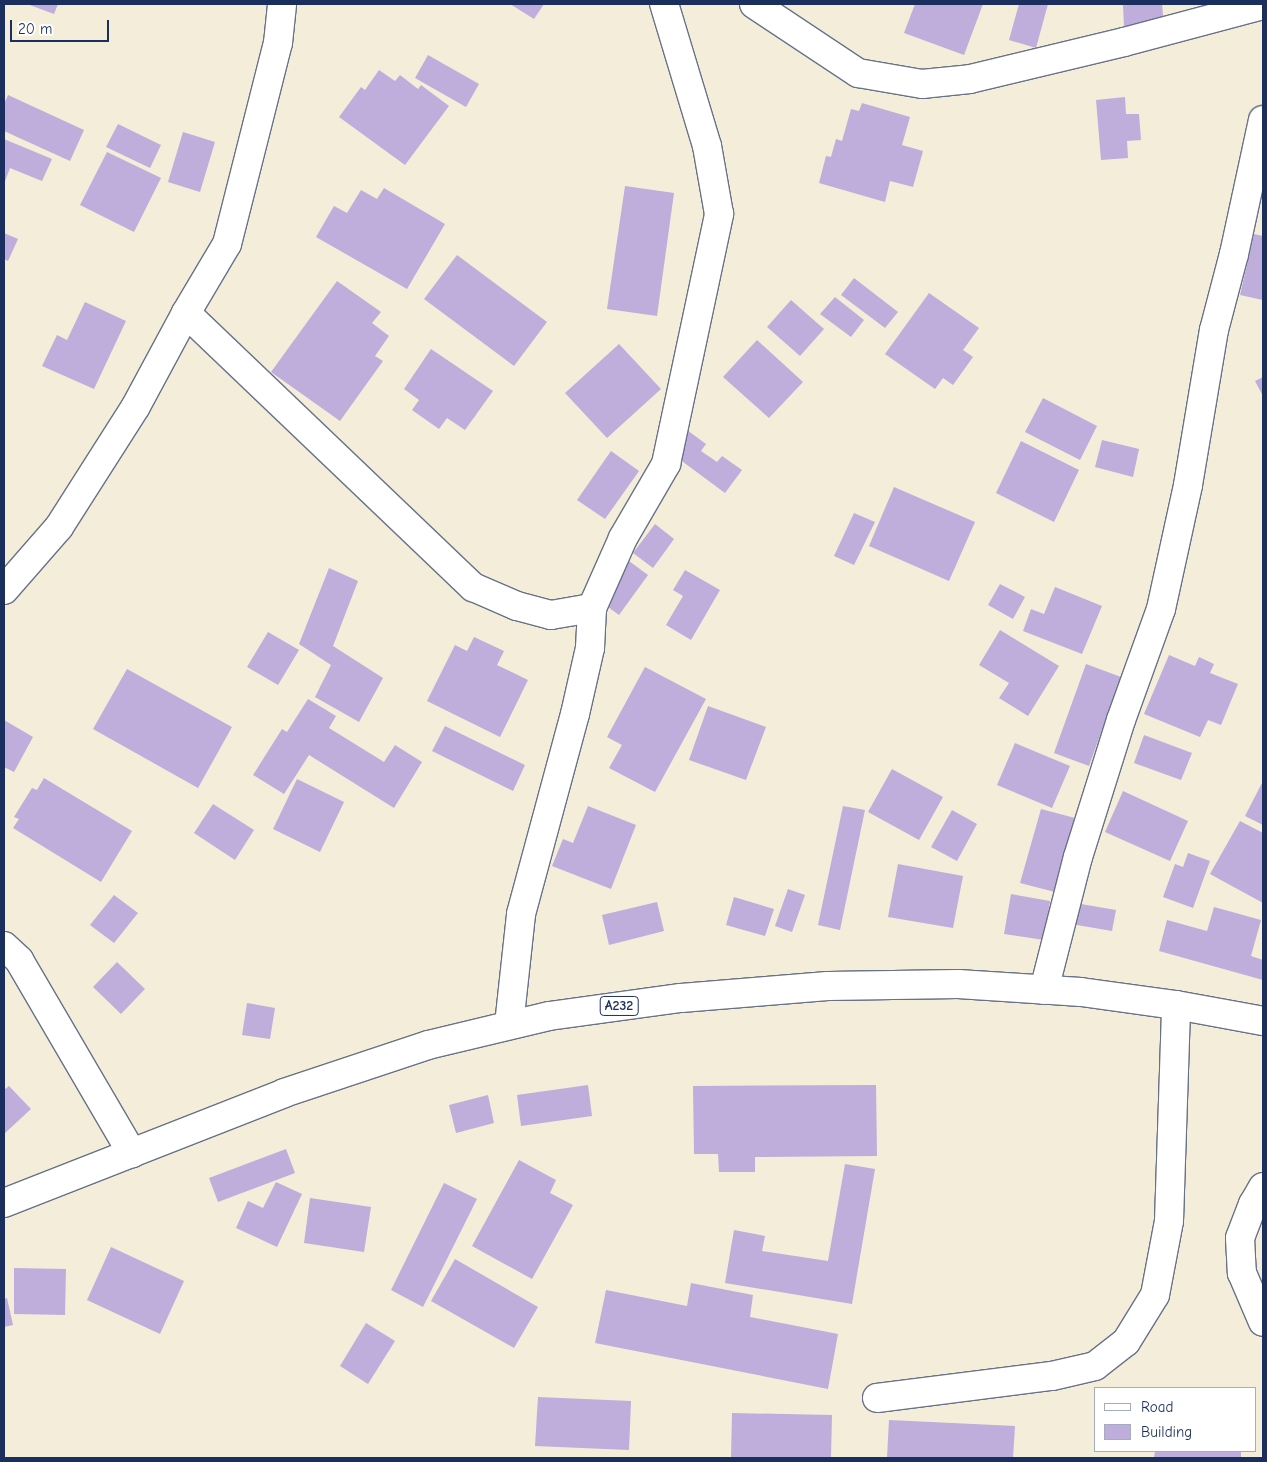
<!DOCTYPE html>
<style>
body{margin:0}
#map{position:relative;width:1267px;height:1462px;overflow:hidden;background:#f4edda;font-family:"Comic Neue",sans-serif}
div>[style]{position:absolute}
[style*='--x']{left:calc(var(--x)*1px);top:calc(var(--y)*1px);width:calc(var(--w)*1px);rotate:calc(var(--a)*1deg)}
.building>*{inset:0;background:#bfaddb}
.roads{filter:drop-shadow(1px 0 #677289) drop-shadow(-1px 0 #677289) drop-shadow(0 1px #677289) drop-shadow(0 -1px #677289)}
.minor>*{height:28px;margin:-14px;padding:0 14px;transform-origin:14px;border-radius:14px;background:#fff}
.primary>*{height:28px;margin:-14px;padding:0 14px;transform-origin:14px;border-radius:14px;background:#fff}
span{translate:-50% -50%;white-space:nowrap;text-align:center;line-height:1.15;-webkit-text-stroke:5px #fff;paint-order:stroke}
.shield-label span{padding:1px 4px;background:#fff;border:1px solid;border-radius:4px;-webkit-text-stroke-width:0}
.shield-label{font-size:14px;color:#1b2f5e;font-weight:700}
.frame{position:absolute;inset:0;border:5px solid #1b2f5e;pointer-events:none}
.legend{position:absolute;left:1094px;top:1387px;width:162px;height:65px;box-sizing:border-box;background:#fff;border:1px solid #a4acbf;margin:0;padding:6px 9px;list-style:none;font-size:15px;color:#1b2f5e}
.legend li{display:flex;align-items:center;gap:10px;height:25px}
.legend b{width:25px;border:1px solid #a4acbf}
.scale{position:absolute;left:10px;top:20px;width:99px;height:22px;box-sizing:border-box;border:2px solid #1b2f5e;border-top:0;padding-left:6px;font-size:15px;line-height:18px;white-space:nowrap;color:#1b2f5e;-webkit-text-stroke:4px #fff;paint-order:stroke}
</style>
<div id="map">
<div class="building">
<div style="clip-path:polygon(27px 4px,58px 4px,54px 14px)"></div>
<div style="clip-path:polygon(510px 4px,544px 4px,534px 19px)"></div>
<div style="clip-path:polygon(915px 4px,983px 4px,964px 55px,904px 33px)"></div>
<div style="clip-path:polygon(1019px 4px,1048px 4px,1036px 48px,1009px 40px)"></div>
<div style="clip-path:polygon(1162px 4px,1164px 25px,1124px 27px,1123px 5px)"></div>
<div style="clip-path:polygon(428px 55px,479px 84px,466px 107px,415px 78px)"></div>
<div style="clip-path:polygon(379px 70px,395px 81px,400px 75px,418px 89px,421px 85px,449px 106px,405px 165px,339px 117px,361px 87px,365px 90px)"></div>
<div style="clip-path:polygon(8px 95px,84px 130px,70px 161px,4px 131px,4px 104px)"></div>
<div style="clip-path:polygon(1125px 97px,1126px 114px,1139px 114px,1141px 140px,1127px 141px,1128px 158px,1101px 160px,1096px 100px)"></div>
<div style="clip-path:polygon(862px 103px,910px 117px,902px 145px,923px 151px,913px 187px,890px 181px,885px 202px,819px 183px,826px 156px,831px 157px,836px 139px,842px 141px,851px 109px,859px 111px)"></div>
<div style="clip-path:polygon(118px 124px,161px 145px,150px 168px,106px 147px)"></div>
<div style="clip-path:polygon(183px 132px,215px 142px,200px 192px,168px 182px)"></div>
<div style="clip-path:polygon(4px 139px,52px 159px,42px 181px,10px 168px,4px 184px)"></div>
<div style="clip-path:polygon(107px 152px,161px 178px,134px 232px,80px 205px)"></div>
<div style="clip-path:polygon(625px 186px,674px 193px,657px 316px,607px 309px)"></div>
<div style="clip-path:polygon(384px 188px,445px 224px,407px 289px,316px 237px,334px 206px,347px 213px,361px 190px,377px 199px)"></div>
<div style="clip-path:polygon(4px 233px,18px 239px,8px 261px,4px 259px)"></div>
<div style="clip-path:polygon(1254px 234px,1263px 236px,1263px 300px,1240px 295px)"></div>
<div style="clip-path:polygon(457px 255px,547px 322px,514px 366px,424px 299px)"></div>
<div style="clip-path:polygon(854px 278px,898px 312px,885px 328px,841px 295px)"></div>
<div style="clip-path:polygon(337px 281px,381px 312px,372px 323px,389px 336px,375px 356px,383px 361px,340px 421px,271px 372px)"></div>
<div style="clip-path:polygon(929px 293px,979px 328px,963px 350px,973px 357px,953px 385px,943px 378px,935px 389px,885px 354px)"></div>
<div style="clip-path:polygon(835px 297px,864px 320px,851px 337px,820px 314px)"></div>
<div style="clip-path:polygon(791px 300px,824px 329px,800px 356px,767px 327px)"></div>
<div style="clip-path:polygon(85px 302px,126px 321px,94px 389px,42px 366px,57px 335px,67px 340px)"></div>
<div style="clip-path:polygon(757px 340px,803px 382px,769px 418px,723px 377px)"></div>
<div style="clip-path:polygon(619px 344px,661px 389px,607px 438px,565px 393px)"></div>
<div style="clip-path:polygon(431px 349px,493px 391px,465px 430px,447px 418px,439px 429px,412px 410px,419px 400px,404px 389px)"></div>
<div style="clip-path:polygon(1263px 377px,1263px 396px,1255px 381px)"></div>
<div style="clip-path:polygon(1043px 398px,1097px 426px,1080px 460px,1025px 432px)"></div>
<div style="clip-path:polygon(687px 430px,706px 444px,701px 451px,717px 462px,722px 456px,742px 470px,725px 493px,675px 456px)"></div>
<div style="clip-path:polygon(1102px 440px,1139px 449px,1133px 477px,1095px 467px)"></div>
<div style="clip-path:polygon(1021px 441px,1079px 470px,1054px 522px,996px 493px)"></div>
<div style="clip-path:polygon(611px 451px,639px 471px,605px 519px,577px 500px)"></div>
<div style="clip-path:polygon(894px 487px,975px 522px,949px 581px,869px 546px)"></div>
<div style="clip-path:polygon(854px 513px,875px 522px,854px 565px,834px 556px)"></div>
<div style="clip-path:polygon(655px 524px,674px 539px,653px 568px,633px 553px)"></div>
<div style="clip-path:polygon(629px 561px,648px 575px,619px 615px,600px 601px)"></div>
<div style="clip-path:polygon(329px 568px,358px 581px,333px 646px,383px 678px,359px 722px,315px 697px,331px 665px,299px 644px)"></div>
<div style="clip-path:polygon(685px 570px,720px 590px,691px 640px,666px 625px,683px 596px,673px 590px)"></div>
<div style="clip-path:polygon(1000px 584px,1025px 597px,1013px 619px,988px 605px)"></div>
<div style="clip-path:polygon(1055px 587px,1102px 606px,1082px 654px,1023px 631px,1031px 609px,1044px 614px)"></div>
<div style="clip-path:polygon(1000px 630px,1059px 666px,1028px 716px,999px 698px,1009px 683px,979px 665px)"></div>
<div style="clip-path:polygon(268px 632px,299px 650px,278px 685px,247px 667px)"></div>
<div style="clip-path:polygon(474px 637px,504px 651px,497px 665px,528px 680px,500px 737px,427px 701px,455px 645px,467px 651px)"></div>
<div style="clip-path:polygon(1169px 655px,1195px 666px,1199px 657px,1214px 664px,1210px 673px,1238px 684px,1221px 725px,1208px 720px,1200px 737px,1144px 714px)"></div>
<div style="clip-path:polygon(1086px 664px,1121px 677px,1089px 766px,1054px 753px)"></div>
<div style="clip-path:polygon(645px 667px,706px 699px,655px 792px,609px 768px,622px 745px,607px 737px)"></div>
<div style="clip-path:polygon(127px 669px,232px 727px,198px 788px,93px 729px)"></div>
<div style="clip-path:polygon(308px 699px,336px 716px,329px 728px,384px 762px,395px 745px,422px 762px,394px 808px,309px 755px,284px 794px,253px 775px,282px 729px,287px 732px)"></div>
<div style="clip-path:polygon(708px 706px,766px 727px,746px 780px,689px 760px)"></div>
<div style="clip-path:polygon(4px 720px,33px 737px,14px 772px,4px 767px)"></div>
<div style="clip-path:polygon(445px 726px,525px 765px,513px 791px,432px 751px)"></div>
<div style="clip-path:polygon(1144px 735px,1192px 753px,1181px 780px,1134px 763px)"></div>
<div style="clip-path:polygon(1015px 743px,1070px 766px,1052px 808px,997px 785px)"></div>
<div style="clip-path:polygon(892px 769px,943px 797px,919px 840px,868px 812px)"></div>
<div style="clip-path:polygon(44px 778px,132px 831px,101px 882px,13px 828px,19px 819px,14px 817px,32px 788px,37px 790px)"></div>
<div style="clip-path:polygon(297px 779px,344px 802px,320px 852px,273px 829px)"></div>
<div style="clip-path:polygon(1263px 781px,1263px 825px,1245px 816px)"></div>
<div style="clip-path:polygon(1123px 791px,1188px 821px,1170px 861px,1105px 832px)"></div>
<div style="clip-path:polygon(213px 804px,254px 830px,235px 860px,194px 833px)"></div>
<div style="clip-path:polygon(588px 806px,636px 825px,611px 889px,552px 866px,563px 839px,573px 843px)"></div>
<div style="clip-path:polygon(843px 806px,865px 810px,840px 930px,818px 925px)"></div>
<div style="clip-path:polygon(1041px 809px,1075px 818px,1055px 892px,1020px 883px)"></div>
<div style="clip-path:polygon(952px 810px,977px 824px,957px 861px,931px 847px)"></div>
<div style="clip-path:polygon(1240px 821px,1263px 833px,1263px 903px,1210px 874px)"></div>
<div style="clip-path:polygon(1188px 853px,1210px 861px,1193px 908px,1163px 897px,1175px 864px,1183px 867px)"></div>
<div style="clip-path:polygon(898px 864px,963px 876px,953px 928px,888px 917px)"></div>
<div style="clip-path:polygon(788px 889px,805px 895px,792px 932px,775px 926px)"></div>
<div style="clip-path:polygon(1011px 894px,1050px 901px,1044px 940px,1004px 934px)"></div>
<div style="clip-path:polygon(114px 895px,138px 913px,114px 943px,90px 925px)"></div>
<div style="clip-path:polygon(734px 897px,774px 909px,765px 936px,726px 925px)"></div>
<div style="clip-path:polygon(657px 902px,664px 931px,609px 945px,602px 915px)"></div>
<div style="clip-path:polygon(1075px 903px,1116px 910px,1112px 931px,1071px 924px)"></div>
<div style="clip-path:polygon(1214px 907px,1261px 920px,1251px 956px,1263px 960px,1263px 980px,1159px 951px,1167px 920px,1207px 931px)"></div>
<div style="clip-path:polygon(117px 962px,145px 989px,121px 1014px,93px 987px)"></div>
<div style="clip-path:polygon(247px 1003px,275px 1008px,270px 1039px,242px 1035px)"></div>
<div style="clip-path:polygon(588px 1085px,592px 1116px,521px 1126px,517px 1095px)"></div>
<div style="clip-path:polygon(876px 1085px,877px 1156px,755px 1157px,755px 1172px,719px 1172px,718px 1154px,694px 1154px,693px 1086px)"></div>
<div style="clip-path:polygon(9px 1086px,31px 1109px,4px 1134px,4px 1090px)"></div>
<div style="clip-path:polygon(488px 1095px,494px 1123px,456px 1133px,449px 1105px)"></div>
<div style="clip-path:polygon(286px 1149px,295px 1173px,218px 1202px,209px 1178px)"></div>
<div style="clip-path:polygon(519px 1160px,556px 1180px,550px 1193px,573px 1205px,532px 1279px,472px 1246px)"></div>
<div style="clip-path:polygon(845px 1164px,875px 1169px,852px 1304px,725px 1283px,734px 1230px,765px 1236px,762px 1251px,828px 1261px)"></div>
<div style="clip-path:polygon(276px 1182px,302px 1194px,277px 1247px,236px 1228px,248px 1201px,263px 1208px)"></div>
<div style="clip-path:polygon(444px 1183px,477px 1199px,423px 1307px,391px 1290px)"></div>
<div style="clip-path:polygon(310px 1198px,371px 1207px,364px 1252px,304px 1243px)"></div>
<div style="clip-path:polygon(111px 1247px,184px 1281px,160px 1334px,87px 1300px)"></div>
<div style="clip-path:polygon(455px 1259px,538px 1307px,514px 1348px,431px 1301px)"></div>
<div style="clip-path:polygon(14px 1268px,66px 1269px,65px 1315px,14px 1314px)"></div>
<div style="clip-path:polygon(691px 1283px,753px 1295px,750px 1317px,838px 1334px,828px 1389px,595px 1343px,606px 1290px,687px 1306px)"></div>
<div style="clip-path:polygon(7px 1298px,13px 1325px,4px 1327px,4px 1299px)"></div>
<div style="clip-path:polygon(366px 1323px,395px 1341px,368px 1384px,340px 1366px)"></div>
<div style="clip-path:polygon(538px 1397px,631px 1401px,629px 1450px,535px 1446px)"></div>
<div style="clip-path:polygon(732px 1413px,832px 1415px,831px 1458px,731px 1458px)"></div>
<div style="clip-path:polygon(889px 1420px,1015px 1426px,1013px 1458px,887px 1458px)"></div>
<div style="clip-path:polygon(1155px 1451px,1241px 1451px,1241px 1458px,1154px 1458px)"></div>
</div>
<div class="roads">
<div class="minor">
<div style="--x:754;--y:4;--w:125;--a:33.6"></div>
<div style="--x:858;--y:73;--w:65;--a:9.8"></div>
<div style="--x:922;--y:84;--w:48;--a:-5.9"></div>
<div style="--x:970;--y:79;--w:158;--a:-13.5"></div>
<div style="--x:1124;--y:42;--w:144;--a:-14.9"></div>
<div style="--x:186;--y:313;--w:397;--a:43.7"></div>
<div style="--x:473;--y:587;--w:48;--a:23.4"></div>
<div style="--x:517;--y:606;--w:35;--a:15"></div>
<div style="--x:551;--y:615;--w:42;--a:-9.7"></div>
<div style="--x:592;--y:608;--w:77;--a:-66.1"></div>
<div style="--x:623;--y:538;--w:86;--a:-59.8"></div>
<div style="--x:666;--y:464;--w:256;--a:-78"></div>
<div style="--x:719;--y:214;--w:69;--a:-100"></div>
<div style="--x:707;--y:146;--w:148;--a:-106.8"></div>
<div style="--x:4;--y:590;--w:84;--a:-48.9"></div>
<div style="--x:59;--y:527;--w:143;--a:-57.5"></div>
<div style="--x:136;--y:406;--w:106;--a:-61.7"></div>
<div style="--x:186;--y:313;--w:80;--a:-59.3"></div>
<div style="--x:227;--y:244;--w:207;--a:-75.8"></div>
<div style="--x:278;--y:43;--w:39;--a:-84"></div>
<div style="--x:4;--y:946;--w:21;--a:43"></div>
<div style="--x:19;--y:960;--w:224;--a:59.7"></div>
<div style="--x:1044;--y:990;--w:137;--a:-75.7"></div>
<div style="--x:1078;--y:857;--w:144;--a:-72.6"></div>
<div style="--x:1121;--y:720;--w:118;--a:-70.2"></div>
<div style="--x:1161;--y:609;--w:127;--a:-77.7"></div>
<div style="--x:1188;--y:485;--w:157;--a:-80.5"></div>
<div style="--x:1214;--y:330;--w:79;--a:-75.3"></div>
<div style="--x:1234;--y:254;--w:137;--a:-77.8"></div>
<div style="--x:509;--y:1025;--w:112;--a:-83.8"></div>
<div style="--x:521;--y:914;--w:207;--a:-74.9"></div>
<div style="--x:575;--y:714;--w:68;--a:-77.2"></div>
<div style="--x:590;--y:648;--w:40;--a:-87.1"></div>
<div style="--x:1263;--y:1187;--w:20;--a:120"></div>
<div style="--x:1253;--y:1204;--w:36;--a:111"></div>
<div style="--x:1240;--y:1238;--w:35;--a:87"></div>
<div style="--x:1242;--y:1273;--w:53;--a:66.8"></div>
<div style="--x:877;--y:1398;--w:176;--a:-7.2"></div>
<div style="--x:1052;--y:1376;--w:44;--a:-13.1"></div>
<div style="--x:1095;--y:1366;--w:39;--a:-38"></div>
<div style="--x:1126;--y:1342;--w:55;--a:-58.3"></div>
<div style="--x:1155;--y:1295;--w:75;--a:-79.3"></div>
<div style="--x:1169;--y:1221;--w:216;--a:-88.1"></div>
</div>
<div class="primary">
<div style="--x:4;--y:1203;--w:301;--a:-21.4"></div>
<div style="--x:284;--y:1093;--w:152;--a:-18.4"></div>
<div style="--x:428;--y:1045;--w:124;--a:-13.5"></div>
<div style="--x:549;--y:1016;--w:133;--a:-7.8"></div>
<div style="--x:681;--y:998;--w:147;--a:-4.7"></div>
<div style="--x:828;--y:986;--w:130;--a:-0.9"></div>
<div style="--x:958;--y:984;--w:123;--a:3.7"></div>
<div style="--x:1081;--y:992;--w:96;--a:7.8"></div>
<div style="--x:1176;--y:1005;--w:88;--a:10.4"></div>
</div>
</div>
<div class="shield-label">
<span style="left:619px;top:1006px">A232</span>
</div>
<div class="frame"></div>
<ul class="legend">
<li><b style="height:6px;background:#fff"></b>Road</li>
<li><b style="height:14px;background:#bfaddb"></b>Building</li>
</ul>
<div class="scale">20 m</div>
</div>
